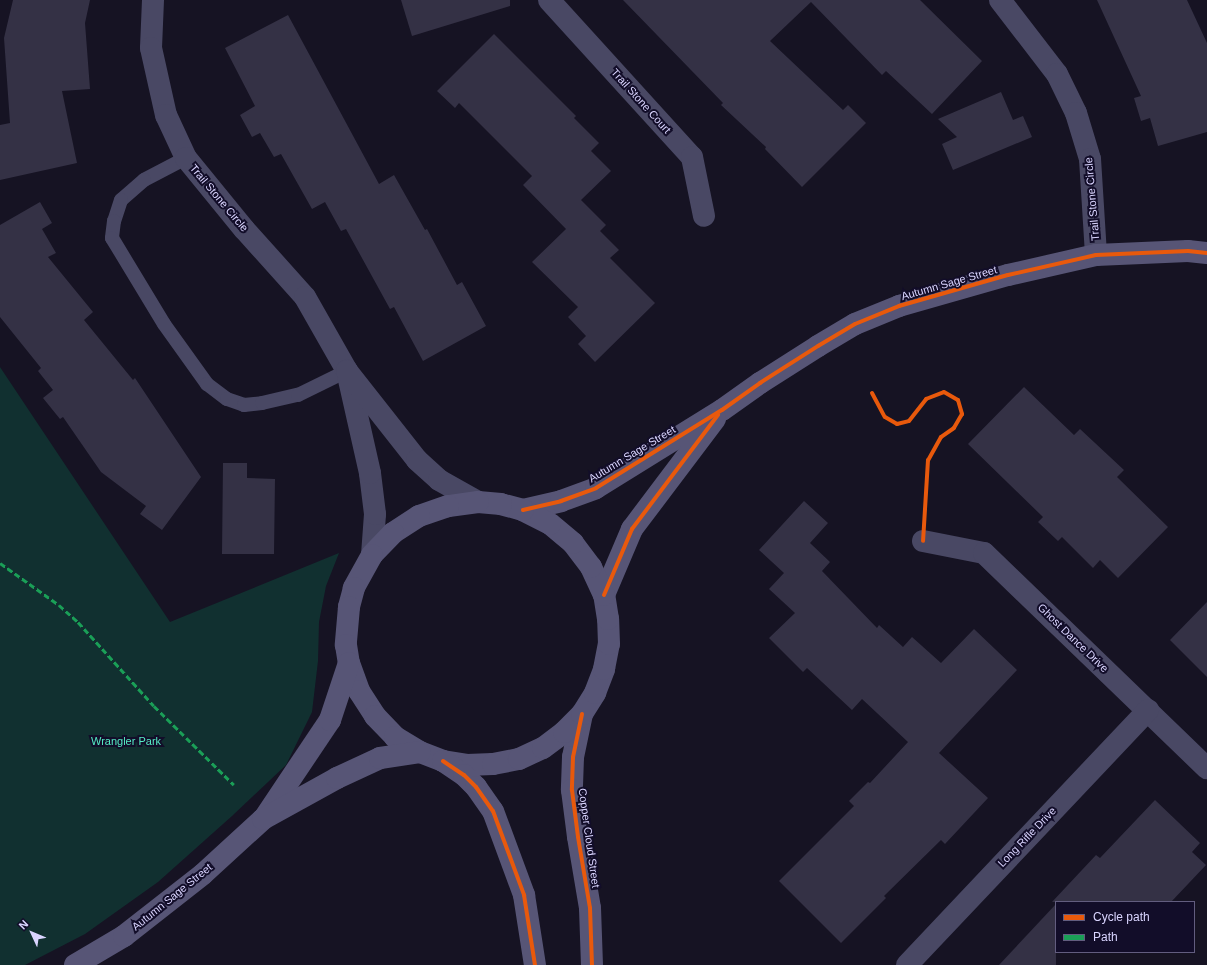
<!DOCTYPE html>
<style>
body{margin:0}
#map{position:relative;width:1207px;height:965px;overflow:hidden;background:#161323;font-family:Helvetica,sans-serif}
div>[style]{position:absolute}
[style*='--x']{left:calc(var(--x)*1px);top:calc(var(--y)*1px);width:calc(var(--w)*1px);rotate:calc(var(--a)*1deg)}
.green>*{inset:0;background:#113030}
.building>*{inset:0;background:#343145}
.lane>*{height:14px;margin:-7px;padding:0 7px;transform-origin:7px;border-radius:7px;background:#494864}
.street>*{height:22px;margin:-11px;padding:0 11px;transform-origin:11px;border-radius:11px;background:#494864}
.secondary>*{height:22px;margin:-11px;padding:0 11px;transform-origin:11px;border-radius:11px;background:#575576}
.quiet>*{height:3px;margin-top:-1.5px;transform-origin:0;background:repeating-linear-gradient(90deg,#1a9f57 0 6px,transparent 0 9px)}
.cycleway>*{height:4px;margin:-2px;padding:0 2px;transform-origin:2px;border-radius:2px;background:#e8590c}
span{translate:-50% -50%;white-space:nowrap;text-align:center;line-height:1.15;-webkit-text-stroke:4px #120d29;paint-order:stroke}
.street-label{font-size:11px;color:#dad5ff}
.park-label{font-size:11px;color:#55ebc4}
.legend{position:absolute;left:1055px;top:901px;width:140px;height:52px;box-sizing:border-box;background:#120d29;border:1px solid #625d7f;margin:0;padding:5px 7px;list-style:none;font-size:12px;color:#dad5ff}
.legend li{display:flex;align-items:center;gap:8px;height:20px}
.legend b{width:20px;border:1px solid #625d7f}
.north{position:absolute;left:12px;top:913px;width:40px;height:40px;-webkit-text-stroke:3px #120d29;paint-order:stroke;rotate:314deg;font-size:11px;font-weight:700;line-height:16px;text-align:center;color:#dad5ff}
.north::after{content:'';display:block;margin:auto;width:14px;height:18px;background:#dad5ff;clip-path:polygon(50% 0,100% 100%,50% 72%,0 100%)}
</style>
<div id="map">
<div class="green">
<div style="clip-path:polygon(0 367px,170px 622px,339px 553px,326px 586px,319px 622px,318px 661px,312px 712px,286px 765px,232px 816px,158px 882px,85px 934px,25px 965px,0 965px)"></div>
</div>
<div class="building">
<div style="clip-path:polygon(13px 0,90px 0,85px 23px,90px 89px,62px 91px,77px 163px,0 180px,0 125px,10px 123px,4px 38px)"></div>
<div style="clip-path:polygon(401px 0,510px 0,510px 6px,412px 36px)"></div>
<div style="clip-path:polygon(623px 0,920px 0,982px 61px,932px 114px,886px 71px,882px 75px,811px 2px,770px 41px,843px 110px,848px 105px,866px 123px,802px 187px,765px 149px,766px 147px,721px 105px,723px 103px)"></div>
<div style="clip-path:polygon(1097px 0,1187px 0,1207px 43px,1207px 132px,1158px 146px,1150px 118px,1141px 121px,1134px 98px,1141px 96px)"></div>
<div style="clip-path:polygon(288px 15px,379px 184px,394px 175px,425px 230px,427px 229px,457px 285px,462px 282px,486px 326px,423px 361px,394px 307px,390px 309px,346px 229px,341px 231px,325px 202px,312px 209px,281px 154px,274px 157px,260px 133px,252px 137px,240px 115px,255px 106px,225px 48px)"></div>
<div style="clip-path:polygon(494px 34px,576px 116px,574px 118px,599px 143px,591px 151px,611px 171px,581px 200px,606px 225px,600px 231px,619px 250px,610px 258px,655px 303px,595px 362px,578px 344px,586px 336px,568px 317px,578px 307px,532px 262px,566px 229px,523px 185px,532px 176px,459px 103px,455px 108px,437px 91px)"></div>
<div style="clip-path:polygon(1001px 92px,1013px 120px,1023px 116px,1032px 137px,953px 170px,942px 144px,957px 137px,938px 119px)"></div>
<div style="clip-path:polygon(40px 202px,52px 223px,42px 229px,56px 253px,48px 257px,93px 312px,84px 320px,133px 380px,135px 378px,201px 477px,162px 530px,140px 514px,146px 506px,101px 472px,63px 417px,60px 419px,43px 398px,53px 390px,38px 371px,41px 368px,0 317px,0 225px)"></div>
<div style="clip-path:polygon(1024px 387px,1074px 435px,1080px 429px,1124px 470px,1117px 477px,1168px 527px,1118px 578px,1100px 560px,1093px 568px,1062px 537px,1058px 541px,1038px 522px,1043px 517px,968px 444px)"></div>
<div style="clip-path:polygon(223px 463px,247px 463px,247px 478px,275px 479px,274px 554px,222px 554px)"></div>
<div style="clip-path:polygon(804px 501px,828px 523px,810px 543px,830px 562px,822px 571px,877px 628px,879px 625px,903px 647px,912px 637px,941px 663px,974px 629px,1017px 670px,939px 753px,988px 798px,945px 844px,941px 840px,884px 896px,886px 898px,841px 943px,779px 881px,854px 806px,849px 801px,868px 782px,870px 783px,908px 742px,862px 699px,852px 710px,807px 668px,803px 672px,769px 638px,795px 613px,769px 589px,784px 573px,759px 550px)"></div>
<div style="clip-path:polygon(1207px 602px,1207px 677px,1170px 640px)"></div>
<div style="clip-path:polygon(1155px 800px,1200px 843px,1192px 852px,1206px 865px,1171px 902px,1052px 902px,1096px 855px,1100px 858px)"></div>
<div style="clip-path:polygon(1056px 904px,1056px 965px,999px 965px)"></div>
</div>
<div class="lane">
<div style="--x:186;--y:158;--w:47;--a:152.4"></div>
<div style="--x:144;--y:180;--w:30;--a:139"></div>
<div style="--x:121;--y:200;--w:22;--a:108"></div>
<div style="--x:114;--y:221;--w:17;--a:97"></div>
<div style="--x:112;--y:238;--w:100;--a:58.8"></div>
<div style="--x:164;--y:324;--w:74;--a:54.4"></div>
<div style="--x:207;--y:384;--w:25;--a:37"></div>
<div style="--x:227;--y:399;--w:18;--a:19"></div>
<div style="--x:244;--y:405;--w:18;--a:-6"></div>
<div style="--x:262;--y:403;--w:37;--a:-13"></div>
<div style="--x:298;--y:395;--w:55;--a:-26.1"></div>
</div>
<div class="street">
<div style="--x:153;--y:0;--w:48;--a:92.4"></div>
<div style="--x:151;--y:48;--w:69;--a:77.4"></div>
<div style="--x:166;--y:115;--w:47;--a:65.1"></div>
<div style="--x:186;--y:158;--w:92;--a:50.8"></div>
<div style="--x:244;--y:229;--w:91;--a:48.1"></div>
<div style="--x:305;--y:297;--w:85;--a:60.4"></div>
<div style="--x:549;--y:0;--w:212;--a:47.7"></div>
<div style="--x:692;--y:157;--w:60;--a:78.5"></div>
<div style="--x:1000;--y:0;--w:93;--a:52.4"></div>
<div style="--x:1057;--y:74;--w:43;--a:64"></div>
<div style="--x:1076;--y:113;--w:48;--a:73.1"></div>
<div style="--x:1090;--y:159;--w:96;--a:86.4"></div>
<div style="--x:923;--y:541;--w:62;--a:11.1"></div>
<div style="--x:984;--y:553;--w:310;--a:44"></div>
<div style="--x:372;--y:555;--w:41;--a:-85.8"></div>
<div style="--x:375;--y:514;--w:41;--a:-97"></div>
<div style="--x:370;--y:473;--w:105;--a:-102.7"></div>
<div style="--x:347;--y:371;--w:113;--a:51.8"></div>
<div style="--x:417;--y:460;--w:30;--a:42"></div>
<div style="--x:439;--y:480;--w:45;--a:29.4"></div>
<div style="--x:907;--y:965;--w:351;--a:-46.6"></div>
</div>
<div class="secondary">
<div style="--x:523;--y:510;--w:39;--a:-13"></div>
<div style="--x:561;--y:501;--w:37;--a:-20"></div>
<div style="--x:596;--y:488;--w:148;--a:-31.8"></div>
<div style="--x:722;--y:410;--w:47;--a:-35.4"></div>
<div style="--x:760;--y:383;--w:69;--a:-32.5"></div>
<div style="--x:818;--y:346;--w:43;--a:-30.7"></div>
<div style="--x:855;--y:324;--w:48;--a:-22.2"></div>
<div style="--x:899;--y:306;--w:113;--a:-15.9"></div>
<div style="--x:1008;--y:275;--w:90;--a:-12.8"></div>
<div style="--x:1096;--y:255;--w:92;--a:-2.5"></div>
<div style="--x:1188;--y:251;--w:19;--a:6"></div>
<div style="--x:604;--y:595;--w:72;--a:-67"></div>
<div style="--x:632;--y:529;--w:138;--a:-53"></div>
<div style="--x:582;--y:714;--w:44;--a:101.8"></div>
<div style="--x:573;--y:757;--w:33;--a:92"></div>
<div style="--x:572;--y:790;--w:47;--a:82.7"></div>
<div style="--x:578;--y:837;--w:72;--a:80.4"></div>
<div style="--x:590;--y:908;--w:57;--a:88"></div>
<div style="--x:443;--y:761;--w:24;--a:9"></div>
<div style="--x:467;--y:765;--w:26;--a:-2"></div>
<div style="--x:493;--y:764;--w:26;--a:-11"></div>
<div style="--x:519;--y:759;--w:26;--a:-25"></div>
<div style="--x:543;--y:748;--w:26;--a:-37"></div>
<div style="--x:564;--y:732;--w:25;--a:-45"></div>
<div style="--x:582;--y:714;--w:25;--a:-58"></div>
<div style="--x:595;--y:693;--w:26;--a:-69"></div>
<div style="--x:604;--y:669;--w:25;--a:-79"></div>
<div style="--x:609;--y:644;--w:25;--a:-92"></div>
<div style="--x:608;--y:619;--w:24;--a:-99"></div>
<div style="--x:604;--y:595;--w:31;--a:-115"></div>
<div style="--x:591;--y:567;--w:30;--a:-127"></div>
<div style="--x:573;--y:543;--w:30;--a:-140"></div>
<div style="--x:550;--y:524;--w:30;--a:-153"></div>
<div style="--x:523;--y:510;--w:23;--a:-165"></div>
<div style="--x:501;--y:504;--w:23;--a:-175"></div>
<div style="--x:478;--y:502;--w:30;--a:172"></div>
<div style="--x:448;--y:506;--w:31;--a:161"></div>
<div style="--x:419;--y:516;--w:31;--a:147"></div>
<div style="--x:393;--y:533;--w:30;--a:134"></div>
<div style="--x:372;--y:555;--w:38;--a:119"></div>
<div style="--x:354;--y:588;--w:20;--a:105"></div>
<div style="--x:349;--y:607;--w:38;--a:95"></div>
<div style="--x:346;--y:645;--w:18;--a:81"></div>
<div style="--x:349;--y:663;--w:30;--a:70"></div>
<div style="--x:359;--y:691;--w:30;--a:57"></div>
<div style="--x:375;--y:716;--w:29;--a:46"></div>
<div style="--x:395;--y:737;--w:29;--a:31"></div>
<div style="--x:420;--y:752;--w:25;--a:21"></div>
<div style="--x:443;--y:761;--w:25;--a:34"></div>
<div style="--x:464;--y:775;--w:17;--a:45"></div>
<div style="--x:476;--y:787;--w:29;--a:55"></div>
<div style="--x:493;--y:811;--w:90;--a:69.7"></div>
<div style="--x:524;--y:895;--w:71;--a:81.1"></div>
<div style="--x:265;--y:817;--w:117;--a:-56.2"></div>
<div style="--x:330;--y:720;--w:60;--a:-71.6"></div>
<div style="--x:75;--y:965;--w:57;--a:-30.6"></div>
<div style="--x:124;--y:936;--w:100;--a:-38.1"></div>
<div style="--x:203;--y:874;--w:81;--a:-42.5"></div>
<div style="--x:263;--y:819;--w:85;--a:-29"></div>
<div style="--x:337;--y:778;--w:47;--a:-24.9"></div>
<div style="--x:380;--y:758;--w:40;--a:-8.5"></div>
</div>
<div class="quiet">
<div style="--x:0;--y:563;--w:72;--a:35.4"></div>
<div style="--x:59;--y:605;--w:25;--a:42"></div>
<div style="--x:78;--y:622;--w:113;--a:47.9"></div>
<div style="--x:154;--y:706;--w:112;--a:44.6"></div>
</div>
<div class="cycleway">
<div style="--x:872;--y:393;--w:27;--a:62"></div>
<div style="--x:885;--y:417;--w:14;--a:30"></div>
<div style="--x:897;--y:424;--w:12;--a:-14"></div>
<div style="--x:909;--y:421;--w:28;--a:-52"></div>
<div style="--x:926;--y:399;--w:19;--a:-21"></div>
<div style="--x:944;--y:392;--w:16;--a:30"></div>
<div style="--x:958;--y:400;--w:15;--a:74"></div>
<div style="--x:962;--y:414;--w:16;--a:120"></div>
<div style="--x:954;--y:428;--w:16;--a:145"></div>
<div style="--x:941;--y:437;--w:26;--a:119"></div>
<div style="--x:928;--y:460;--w:81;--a:93.5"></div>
<div style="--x:523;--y:510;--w:39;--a:-13"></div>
<div style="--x:561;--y:501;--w:37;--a:-20"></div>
<div style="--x:596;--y:488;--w:148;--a:-31.8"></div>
<div style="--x:722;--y:410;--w:47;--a:-35.4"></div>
<div style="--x:760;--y:383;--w:69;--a:-32.5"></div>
<div style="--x:818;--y:346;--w:43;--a:-30.7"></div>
<div style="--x:855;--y:324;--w:48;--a:-22.2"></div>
<div style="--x:899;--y:306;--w:113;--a:-15.9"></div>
<div style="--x:1008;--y:275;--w:90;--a:-12.8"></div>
<div style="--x:1096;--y:255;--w:92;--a:-2.5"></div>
<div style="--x:1188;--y:251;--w:19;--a:6"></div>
<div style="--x:604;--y:595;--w:72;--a:-67"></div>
<div style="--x:632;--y:529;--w:143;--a:-53"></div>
<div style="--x:582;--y:714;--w:44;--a:101.8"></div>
<div style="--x:573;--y:757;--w:33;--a:92"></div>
<div style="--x:572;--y:790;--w:47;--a:82.7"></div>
<div style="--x:578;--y:837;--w:72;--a:80.4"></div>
<div style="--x:590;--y:908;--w:57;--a:88"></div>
<div style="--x:443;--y:761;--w:25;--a:34"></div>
<div style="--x:464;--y:775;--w:17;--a:45"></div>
<div style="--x:476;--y:787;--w:29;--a:55"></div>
<div style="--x:493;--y:811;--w:90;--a:69.7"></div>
<div style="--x:524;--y:895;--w:71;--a:81.1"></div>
</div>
<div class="street-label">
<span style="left:641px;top:101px;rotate:48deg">Trail Stone Court</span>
<span style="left:219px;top:198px;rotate:50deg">Trail Stone Circle</span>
<span style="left:1092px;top:199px;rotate:-95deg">Trail Stone Circle</span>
<span style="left:949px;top:283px;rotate:-16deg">Autumn Sage Street</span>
<span style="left:632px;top:454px;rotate:-31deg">Autumn Sage Street</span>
<span style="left:1073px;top:638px;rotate:44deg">Ghost Dance Drive</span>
<span style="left:1027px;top:837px;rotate:-46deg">Long Rifle Drive</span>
<span style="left:589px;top:838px;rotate:82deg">Copper Cloud Street</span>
<span style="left:172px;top:897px;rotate:-39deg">Autumn Sage Street</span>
</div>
<div class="park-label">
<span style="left:126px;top:741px">Wrangler Park</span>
</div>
<ul class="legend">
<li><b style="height:5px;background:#e8590c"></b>Cycle path</li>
<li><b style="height:5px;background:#1a9f57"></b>Path</li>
</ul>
<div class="north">N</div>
</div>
